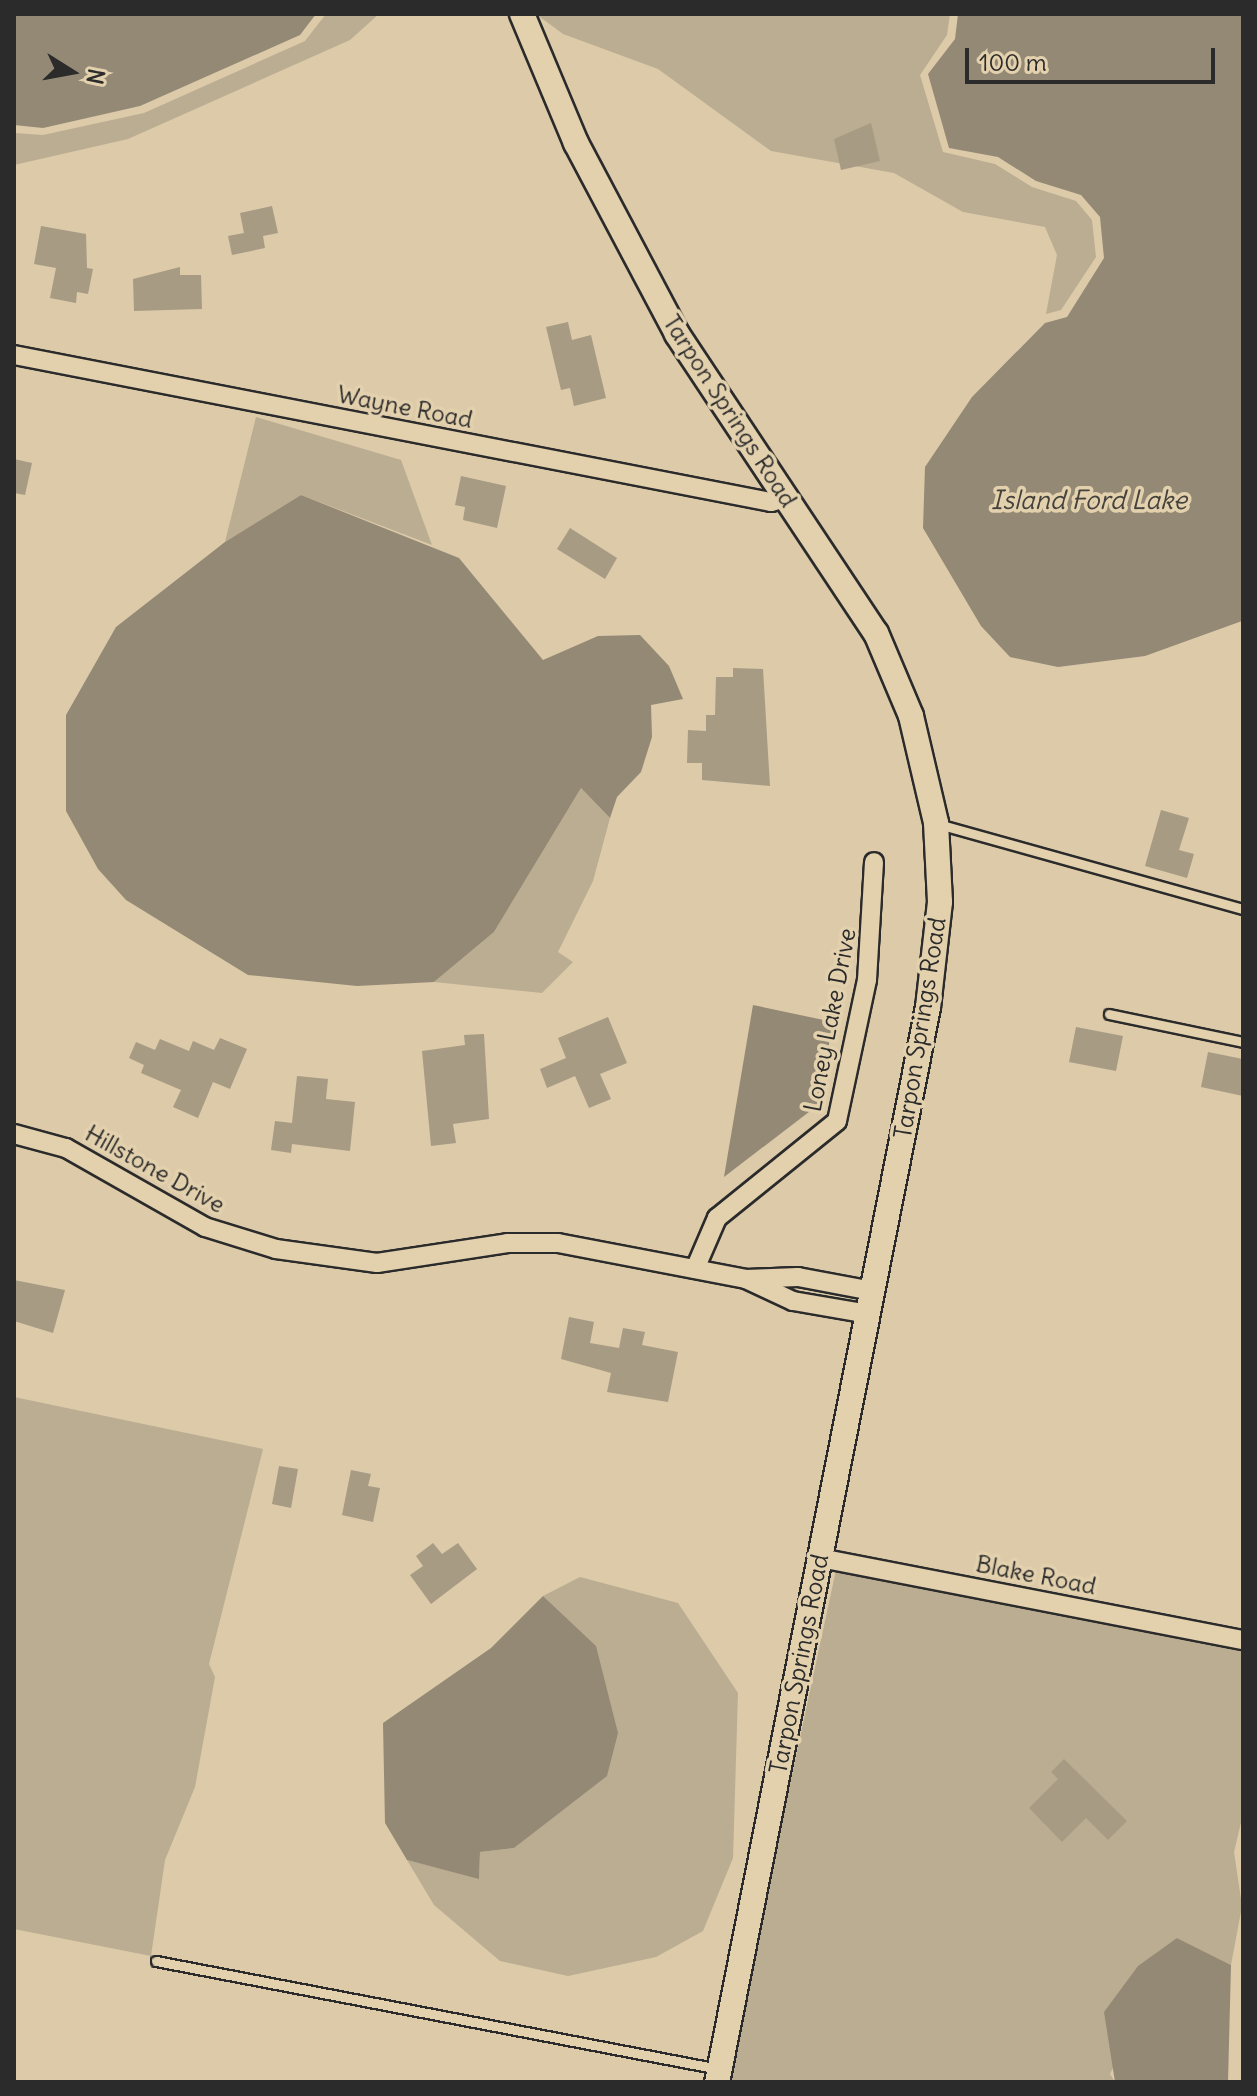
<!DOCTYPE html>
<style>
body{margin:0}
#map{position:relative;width:1257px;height:2096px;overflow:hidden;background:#dccaa9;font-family:Delius,sans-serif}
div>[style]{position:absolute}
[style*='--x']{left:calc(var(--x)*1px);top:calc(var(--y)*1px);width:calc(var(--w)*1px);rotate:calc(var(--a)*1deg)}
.green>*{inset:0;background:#bbad92}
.water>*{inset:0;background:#938975}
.building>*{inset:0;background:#a79b84}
.roads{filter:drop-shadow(2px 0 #2b2b2b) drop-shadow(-2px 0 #2b2b2b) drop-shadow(0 2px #2b2b2b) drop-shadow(0 -2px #2b2b2b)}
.service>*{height:9px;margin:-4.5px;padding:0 4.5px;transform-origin:4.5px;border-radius:4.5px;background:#e3d1ae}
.minor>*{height:18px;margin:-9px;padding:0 9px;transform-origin:9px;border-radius:9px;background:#e3d1ae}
.secondary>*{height:24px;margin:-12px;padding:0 12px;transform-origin:12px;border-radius:12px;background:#e3d1ae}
span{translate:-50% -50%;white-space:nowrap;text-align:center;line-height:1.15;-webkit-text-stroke:7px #e3d1ae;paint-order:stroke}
.street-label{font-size:24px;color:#2b2b2b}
.water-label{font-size:26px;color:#45423e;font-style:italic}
.frame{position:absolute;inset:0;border:16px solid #2b2b2b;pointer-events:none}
.north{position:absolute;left:32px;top:32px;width:80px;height:80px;-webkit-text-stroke:6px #e3d1ae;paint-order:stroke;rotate:101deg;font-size:22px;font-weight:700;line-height:32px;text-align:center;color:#2b2b2b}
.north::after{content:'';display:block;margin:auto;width:28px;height:36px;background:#2b2b2b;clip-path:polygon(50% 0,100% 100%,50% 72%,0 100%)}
.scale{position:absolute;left:965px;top:48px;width:250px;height:36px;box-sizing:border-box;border:4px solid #2b2b2b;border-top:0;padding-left:10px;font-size:24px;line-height:28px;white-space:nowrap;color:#2b2b2b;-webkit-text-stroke:6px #e3d1ae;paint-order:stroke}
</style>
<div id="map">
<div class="green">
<div style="clip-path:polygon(326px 14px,379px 14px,350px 40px,128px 139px,14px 165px,14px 133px,43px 135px,144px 113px,305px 41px)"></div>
<div style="clip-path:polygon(536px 14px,950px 14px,947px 35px,920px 75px,943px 152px,995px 164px,1032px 187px,1076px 201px,1092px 220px,1096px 257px,1061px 310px,1046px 314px,1057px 255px,1045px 227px,963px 212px,894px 173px,771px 151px,658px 69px,563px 34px)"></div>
<div style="clip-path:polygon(256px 417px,401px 460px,432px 545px,301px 495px,225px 542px)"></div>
<div style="clip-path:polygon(581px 788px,610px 818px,593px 881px,558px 952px,573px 962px,542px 993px,434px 982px,494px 932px)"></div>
<div style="clip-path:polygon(14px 1397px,263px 1449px,209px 1664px,215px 1677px,195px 1787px,165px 1860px,151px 1956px,14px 1929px)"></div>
<div style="clip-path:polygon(836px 1570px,1243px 1652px,1243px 1814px,1234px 1852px,1242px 1906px,1231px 1965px,1177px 1938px,1110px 2074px,1115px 2082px,726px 2082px)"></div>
<div style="clip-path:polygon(580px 1577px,678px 1603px,738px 1693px,733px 1858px,703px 1931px,656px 1957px,568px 1976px,500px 1961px,434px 1905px,407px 1860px,479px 1878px,480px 1852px,514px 1848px,538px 1829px,596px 1647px,543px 1596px)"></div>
</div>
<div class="water">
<div style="clip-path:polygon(14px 14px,316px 14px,300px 35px,140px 106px,43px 128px,14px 125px)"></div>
<div style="clip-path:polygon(958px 14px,1243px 14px,1242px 621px,1145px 656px,1058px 667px,1010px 657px,981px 626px,923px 528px,925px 467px,972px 397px,1045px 323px,1067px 317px,1104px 258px,1100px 217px,1081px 195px,1036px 181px,998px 157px,949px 148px,928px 74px,955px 39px)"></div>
<div style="clip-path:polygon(301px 495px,459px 558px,543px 660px,598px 636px,640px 635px,669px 666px,683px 699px,651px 705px,652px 737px,641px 772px,617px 797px,610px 818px,581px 788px,494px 932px,434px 982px,357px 986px,248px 975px,126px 900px,98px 869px,66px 811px,66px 715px,116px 627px,225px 542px)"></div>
<div style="clip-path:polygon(753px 1005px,833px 1022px,818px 1105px,724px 1177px)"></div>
<div style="clip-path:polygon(543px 1596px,596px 1646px,618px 1733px,607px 1776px,514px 1848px,480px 1852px,479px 1879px,407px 1860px,385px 1823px,383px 1723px,491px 1648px)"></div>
<div style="clip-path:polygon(1177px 1938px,1231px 1965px,1228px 2082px,1115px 2082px,1104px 2012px,1138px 1966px)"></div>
</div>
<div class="building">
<div style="clip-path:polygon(871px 123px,880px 161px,841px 170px,834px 139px)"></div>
<div style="clip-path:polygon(272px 206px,278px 233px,263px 236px,265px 248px,232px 255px,228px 236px,244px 233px,240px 213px)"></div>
<div style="clip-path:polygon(41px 226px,86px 234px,87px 268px,93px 269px,88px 294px,77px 292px,76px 303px,50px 298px,56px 268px,34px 264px)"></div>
<div style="clip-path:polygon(180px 267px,180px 275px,201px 275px,202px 309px,134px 311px,133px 279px)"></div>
<div style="clip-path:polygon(568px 322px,572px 340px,591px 335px,606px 398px,574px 406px,570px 388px,561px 390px,546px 327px)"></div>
<div style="clip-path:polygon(14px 459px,32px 463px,25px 495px,14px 493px)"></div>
<div style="clip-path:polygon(461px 476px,506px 486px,497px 528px,463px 520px,465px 507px,455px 505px)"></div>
<div style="clip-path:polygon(570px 528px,617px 558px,605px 579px,557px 549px)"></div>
<div style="clip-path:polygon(733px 668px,763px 669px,770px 786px,702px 780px,702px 763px,687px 763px,688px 730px,706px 731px,706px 715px,715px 715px,716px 677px,733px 677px)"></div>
<div style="clip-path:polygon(1161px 810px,1189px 818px,1179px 850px,1194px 854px,1187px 878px,1145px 866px)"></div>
<div style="clip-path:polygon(608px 1017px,627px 1063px,600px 1074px,611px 1099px,589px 1108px,575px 1076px,547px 1088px,540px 1069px,566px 1058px,558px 1038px)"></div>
<div style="clip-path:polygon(1076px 1027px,1123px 1036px,1116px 1071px,1069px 1062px)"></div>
<div style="clip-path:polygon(484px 1034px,489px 1119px,453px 1124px,456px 1143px,431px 1146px,422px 1051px,465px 1045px,464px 1035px)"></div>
<div style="clip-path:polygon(220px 1038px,247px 1049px,230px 1089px,213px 1082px,198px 1118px,173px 1107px,181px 1090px,141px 1073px,144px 1065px,129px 1058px,136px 1042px,155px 1050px,160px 1039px,189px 1051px,193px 1041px,214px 1050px)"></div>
<div style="clip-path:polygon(1208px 1052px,1243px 1059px,1243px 1096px,1201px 1087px)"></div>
<div style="clip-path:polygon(297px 1076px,328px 1079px,326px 1099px,355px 1102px,350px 1151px,292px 1144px,291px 1153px,271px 1150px,275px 1121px,292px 1123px)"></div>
<div style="clip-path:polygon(14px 1280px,65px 1290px,53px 1333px,14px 1321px)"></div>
<div style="clip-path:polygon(569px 1317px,594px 1322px,590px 1343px,619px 1348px,623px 1328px,645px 1332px,642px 1345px,678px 1352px,668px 1402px,607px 1392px,611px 1373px,561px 1359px)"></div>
<div style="clip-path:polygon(279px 1466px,298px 1469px,291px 1508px,272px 1504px)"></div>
<div style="clip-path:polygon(351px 1470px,371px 1474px,368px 1486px,380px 1488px,373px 1522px,342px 1515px)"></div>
<div style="clip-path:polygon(433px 1543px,442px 1554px,458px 1543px,477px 1569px,431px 1604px,410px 1575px,423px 1566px,416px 1556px)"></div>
<div style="clip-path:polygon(1064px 1759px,1127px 1821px,1108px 1840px,1086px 1818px,1062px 1842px,1029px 1808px,1058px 1779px,1051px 1772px)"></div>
</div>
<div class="roads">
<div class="service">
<div style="--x:938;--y:824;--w:317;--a:15.6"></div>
<div style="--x:1109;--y:1014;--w:137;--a:11.8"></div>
<div style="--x:156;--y:1961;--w:573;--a:10.86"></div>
</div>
<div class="minor">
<div style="--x:14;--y:355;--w:771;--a:10.99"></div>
<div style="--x:771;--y:502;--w:16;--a:-15"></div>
<div style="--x:14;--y:1134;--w:54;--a:15.1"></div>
<div style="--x:66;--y:1148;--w:160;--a:29.6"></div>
<div style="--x:205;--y:1227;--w:74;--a:17.2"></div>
<div style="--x:276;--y:1249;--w:102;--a:7.9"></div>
<div style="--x:377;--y:1263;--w:132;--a:-8.7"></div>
<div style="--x:507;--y:1243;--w:51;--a:0"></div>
<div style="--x:558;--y:1243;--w:191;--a:10.8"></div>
<div style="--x:746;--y:1279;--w:52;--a:25.1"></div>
<div style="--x:793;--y:1301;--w:76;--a:9.8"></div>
<div style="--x:695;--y:1269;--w:56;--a:-66.7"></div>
<div style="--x:717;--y:1218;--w:154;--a:-38.9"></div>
<div style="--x:837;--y:1121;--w:144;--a:-78"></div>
<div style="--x:867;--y:980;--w:118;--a:-86.6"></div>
<div style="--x:746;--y:1279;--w:52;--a:-2.2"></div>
<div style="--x:798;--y:1277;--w:75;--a:10.7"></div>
<div style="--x:820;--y:1558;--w:431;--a:11"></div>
</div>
<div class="secondary">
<div style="--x:522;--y:14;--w:140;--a:67.3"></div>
<div style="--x:576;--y:143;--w:216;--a:62.1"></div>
<div style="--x:677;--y:334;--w:359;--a:56.4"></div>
<div style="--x:876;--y:633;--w:90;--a:67.1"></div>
<div style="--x:911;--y:716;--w:110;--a:76.8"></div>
<div style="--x:936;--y:823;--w:79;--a:87.1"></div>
<div style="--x:940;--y:902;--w:106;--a:96.5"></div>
<div style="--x:928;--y:1007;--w:1096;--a:101.1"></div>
</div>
</div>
<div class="street-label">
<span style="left:405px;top:407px;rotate:11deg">Wayne Road</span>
<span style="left:730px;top:411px;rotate:57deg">Tarpon Springs Road</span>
<span style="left:830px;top:1020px;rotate:-79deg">Loney Lake Drive</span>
<span style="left:920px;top:1028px;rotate:-81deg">Tarpon Springs Road</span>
<span style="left:155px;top:1169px;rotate:29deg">Hillstone Drive</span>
<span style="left:1036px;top:1575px;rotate:11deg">Blake Road</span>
<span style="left:799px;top:1664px;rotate:-79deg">Tarpon Springs Road</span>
</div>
<div class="water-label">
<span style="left:1089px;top:500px">Island Ford Lake</span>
</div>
<div class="frame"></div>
<div class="north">N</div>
<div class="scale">100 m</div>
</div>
